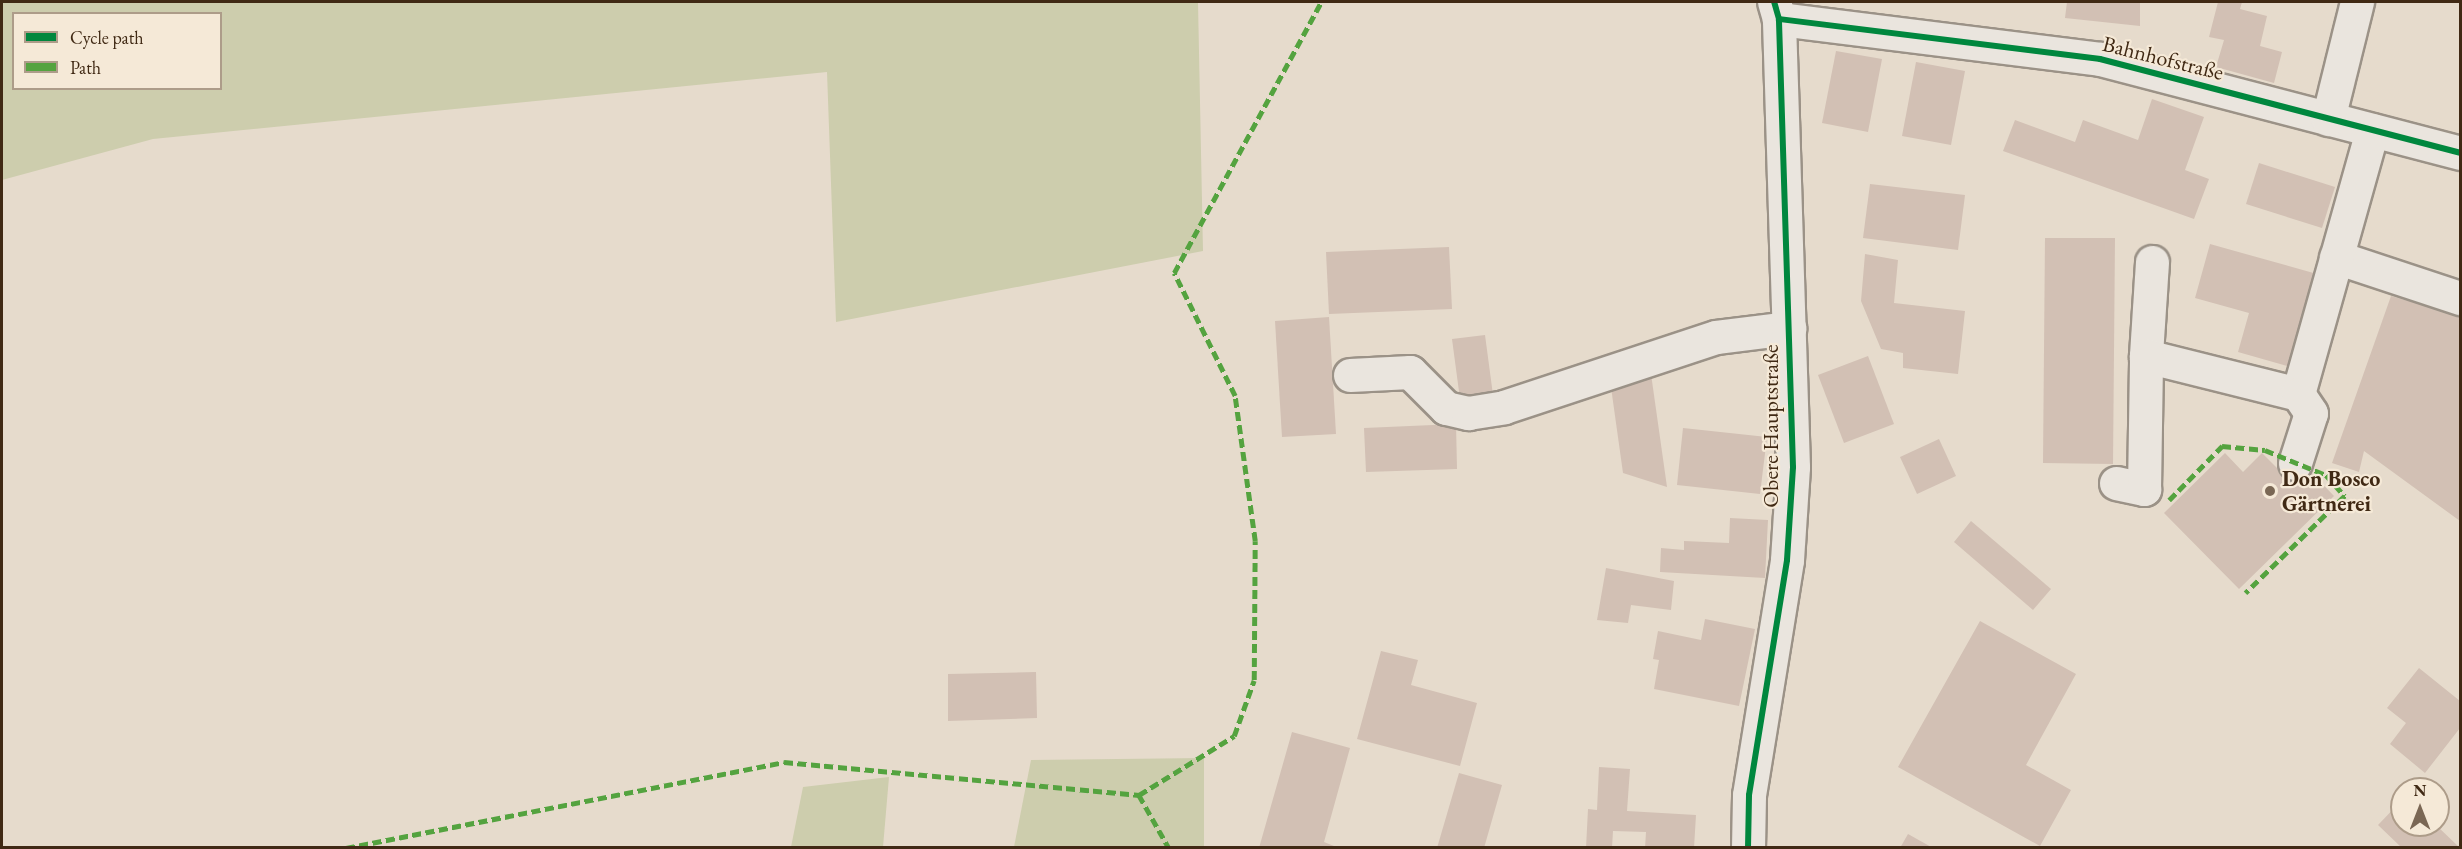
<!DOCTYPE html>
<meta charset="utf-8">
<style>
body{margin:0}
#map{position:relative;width:2462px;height:849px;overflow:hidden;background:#e6dbcc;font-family:"EB Garamond",serif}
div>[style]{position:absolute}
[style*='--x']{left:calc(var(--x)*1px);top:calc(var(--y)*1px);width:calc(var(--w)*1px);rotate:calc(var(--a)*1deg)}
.green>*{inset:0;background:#cdcdad}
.building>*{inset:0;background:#d2c0b4}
.roads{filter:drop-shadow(2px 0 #9b9287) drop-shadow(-2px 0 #9b9287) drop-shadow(0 2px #9b9287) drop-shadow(0 -2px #9b9287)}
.minor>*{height:33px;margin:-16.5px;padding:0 16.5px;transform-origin:16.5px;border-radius:16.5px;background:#eae5de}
.quiet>*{height:4.5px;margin-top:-2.25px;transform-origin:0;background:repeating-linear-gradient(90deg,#54a33f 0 9px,transparent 0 13.5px)}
.cycleway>*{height:6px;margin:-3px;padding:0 3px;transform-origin:3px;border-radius:3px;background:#00873e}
.dots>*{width:16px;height:16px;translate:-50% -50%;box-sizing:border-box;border:3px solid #f5e9d7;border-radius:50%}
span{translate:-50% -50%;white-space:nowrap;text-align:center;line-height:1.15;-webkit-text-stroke:4.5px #f5e9d7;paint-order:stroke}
.street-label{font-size:22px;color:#402914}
.poi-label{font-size:22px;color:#402914;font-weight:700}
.left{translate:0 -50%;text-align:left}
.frame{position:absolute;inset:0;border:3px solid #402914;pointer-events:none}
.legend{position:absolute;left:12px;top:12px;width:210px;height:78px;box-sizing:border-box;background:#f5e9d7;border:2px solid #ad9c89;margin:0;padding:8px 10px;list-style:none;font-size:18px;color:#402914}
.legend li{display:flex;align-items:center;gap:12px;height:30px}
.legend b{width:30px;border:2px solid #ad9c89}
.north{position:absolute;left:2390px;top:777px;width:60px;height:60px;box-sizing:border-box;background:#f5e9d7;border:2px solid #ad9c89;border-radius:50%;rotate:0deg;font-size:16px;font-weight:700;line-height:24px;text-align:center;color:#402914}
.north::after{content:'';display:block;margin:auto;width:21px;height:27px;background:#7a6754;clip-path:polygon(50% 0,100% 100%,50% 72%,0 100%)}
</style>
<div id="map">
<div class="green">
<div style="clip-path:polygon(evenodd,2px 2px,1198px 2px,1203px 251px,836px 322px,827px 72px,153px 139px,2px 180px,2px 2px,14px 14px,220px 14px,220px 88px,14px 88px,14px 14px)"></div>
<div style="clip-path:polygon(1204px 758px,1204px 847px,1014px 847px,1031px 760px)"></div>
<div style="clip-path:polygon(889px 777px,883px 847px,791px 847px,803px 787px)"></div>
</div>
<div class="building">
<div style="clip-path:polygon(2067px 2px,2140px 2px,2140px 26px,2065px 18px)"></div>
<div style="clip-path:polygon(2218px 2px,2242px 2px,2240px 9px,2267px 16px,2260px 46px,2282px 52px,2274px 83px,2216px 67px,2224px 40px,2209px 37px)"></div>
<div style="clip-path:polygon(1836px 51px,1882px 59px,1868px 132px,1822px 123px)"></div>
<div style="clip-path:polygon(1916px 62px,1965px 71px,1951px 145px,1902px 136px)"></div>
<div style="clip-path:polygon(2152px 99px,2204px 117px,2185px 170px,2209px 179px,2194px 219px,2003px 151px,2015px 120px,2075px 142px,2083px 120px,2138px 140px)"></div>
<div style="clip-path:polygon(2259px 163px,2335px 187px,2322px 228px,2246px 204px)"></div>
<div style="clip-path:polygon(1870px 184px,1965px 195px,1958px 250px,1863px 238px)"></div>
<div style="clip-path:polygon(2045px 238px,2115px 238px,2113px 464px,2043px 463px)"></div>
<div style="clip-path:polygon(2210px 244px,2317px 274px,2291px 367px,2238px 352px,2249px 313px,2195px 298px)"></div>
<div style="clip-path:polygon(1449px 247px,1452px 309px,1329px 314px,1326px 252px)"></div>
<div style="clip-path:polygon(1865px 254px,1898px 260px,1894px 303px,1965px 311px,1958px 374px,1903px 368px,1903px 353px,1881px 349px,1861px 301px)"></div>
<div style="clip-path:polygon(2391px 296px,2460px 316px,2460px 521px,2364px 451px,2359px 472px,2332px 463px)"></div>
<div style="clip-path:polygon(1329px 317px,1336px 434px,1282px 437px,1275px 321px)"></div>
<div style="clip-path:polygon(1485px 335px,1493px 395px,1460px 399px,1452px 339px)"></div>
<div style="clip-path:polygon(1868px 356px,1894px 424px,1844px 443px,1818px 375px)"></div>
<div style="clip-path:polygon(1651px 374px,1667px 487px,1623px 473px,1610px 380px)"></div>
<div style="clip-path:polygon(1456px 424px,1457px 469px,1366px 472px,1364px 428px)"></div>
<div style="clip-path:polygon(1683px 428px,1767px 437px,1760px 494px,1677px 485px)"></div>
<div style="clip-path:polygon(1939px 439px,1956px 476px,1917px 494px,1900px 457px)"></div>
<div style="clip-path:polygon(2225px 453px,2243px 472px,2262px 453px,2294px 485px,2309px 470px,2334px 496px,2239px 589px,2164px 513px)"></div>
<div style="clip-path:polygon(1730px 518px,1768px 520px,1765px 578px,1660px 572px,1661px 548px,1684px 550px,1684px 541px,1729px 543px)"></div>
<div style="clip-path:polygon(1971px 521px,2051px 589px,2033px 610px,1954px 542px)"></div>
<div style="clip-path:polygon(1606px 568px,1674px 581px,1671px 610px,1631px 605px,1628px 623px,1597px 620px)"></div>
<div style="clip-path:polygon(1705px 619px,1755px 629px,1739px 706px,1654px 689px,1659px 660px,1653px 659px,1658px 631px,1701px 640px)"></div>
<div style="clip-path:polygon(1980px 621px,2076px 674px,2026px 765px,2071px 790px,2040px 846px,1898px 767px)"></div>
<div style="clip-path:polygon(1381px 651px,1418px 660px,1411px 685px,1477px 703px,1460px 766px,1357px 739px)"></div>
<div style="clip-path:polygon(2419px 668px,2460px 701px,2460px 728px,2425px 773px,2390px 744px,2406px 723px,2387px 708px)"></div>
<div style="clip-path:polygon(1036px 672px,1037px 718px,948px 721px,948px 674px)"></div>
<div style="clip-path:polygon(1292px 732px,1350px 748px,1324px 842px,1339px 848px,1259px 848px)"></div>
<div style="clip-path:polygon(1599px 767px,1630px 769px,1627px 811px,1696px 815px,1694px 848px,1645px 848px,1646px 832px,1613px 831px,1612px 848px,1586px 848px,1588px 809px,1597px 810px)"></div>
<div style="clip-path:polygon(1459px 773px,1502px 785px,1484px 848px,1437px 848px)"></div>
<div style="clip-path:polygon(2402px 800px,2402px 825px,2436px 825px,2460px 848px,2402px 848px,2378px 825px)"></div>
<div style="clip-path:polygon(1908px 834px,1933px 848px,1900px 848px)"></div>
</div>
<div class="roads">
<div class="minor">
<div style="--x:1779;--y:19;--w:323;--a:7.1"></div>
<div style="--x:2100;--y:59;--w:372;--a:14.6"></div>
<div style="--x:2328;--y:119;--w:121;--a:-76.1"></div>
<div style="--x:2336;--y:257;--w:131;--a:18.3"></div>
<div style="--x:2152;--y:262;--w:94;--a:93.7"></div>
<div style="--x:2146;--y:356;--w:157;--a:14"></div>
<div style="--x:2298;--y:394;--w:274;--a:-74.3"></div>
<div style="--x:1350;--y:375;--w:60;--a:-2.9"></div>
<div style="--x:1410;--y:372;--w:51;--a:45"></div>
<div style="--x:1446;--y:408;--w:23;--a:13"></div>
<div style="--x:1468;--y:413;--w:36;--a:-9"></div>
<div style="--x:1504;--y:407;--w:223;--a:-18.3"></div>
<div style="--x:1716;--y:337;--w:74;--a:-7"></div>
<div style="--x:2295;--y:463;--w:52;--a:-72.3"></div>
<div style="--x:2311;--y:413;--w:23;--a:-124"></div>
<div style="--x:2116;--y:483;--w:29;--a:12"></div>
<div style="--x:2144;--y:489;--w:133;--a:-89.1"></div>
<div style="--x:1748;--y:848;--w:53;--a:-88.9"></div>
<div style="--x:1749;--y:795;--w:238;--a:-80.8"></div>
<div style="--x:1787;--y:560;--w:93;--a:-86.3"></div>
<div style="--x:1793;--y:467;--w:448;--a:-91.8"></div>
<div style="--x:1779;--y:19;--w:18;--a:-106"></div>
</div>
</div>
<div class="quiet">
<div style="--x:2169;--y:500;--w:76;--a:-45.5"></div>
<div style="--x:2222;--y:446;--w:43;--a:5.3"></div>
<div style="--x:2265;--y:450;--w:66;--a:22.3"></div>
<div style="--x:2326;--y:475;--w:28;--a:48"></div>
<div style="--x:2345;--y:496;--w:139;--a:135.6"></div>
<div style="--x:1139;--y:795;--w:61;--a:60.5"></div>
<div style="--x:346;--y:848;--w:446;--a:-11.1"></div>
<div style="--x:784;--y:762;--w:357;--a:5.3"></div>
<div style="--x:1139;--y:795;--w:112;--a:-31.8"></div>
<div style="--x:1234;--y:736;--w:59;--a:-70.3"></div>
<div style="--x:1254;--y:680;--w:139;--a:-89.6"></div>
<div style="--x:1255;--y:541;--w:146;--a:-97.9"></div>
<div style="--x:1235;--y:396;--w:137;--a:-116.4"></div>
<div style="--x:1174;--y:273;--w:308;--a:-61.5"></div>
</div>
<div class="cycleway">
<div style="--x:1779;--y:19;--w:323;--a:7.1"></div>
<div style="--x:2100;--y:59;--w:372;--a:14.6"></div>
<div style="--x:1748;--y:848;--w:53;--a:-88.9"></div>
<div style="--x:1749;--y:795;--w:238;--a:-80.8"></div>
<div style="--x:1787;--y:560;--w:93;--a:-86.3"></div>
<div style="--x:1793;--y:467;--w:448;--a:-91.8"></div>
<div style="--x:1779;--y:19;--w:18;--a:-106"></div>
</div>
<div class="dots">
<div style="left:2270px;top:491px;background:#7a6754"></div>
</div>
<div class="street-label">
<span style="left:2163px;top:58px;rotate:14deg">Bahnhofstraße</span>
<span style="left:1771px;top:426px;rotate:-90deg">Obere Hauptstraße</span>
</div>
<div class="poi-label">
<span class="left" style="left:2282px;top:491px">Don Bosco<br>Gärtnerei</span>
</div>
<div class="frame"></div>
<ul class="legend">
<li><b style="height:8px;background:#00873e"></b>Cycle path</li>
<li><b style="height:8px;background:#54a33f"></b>Path</li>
</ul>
<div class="north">N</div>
</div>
